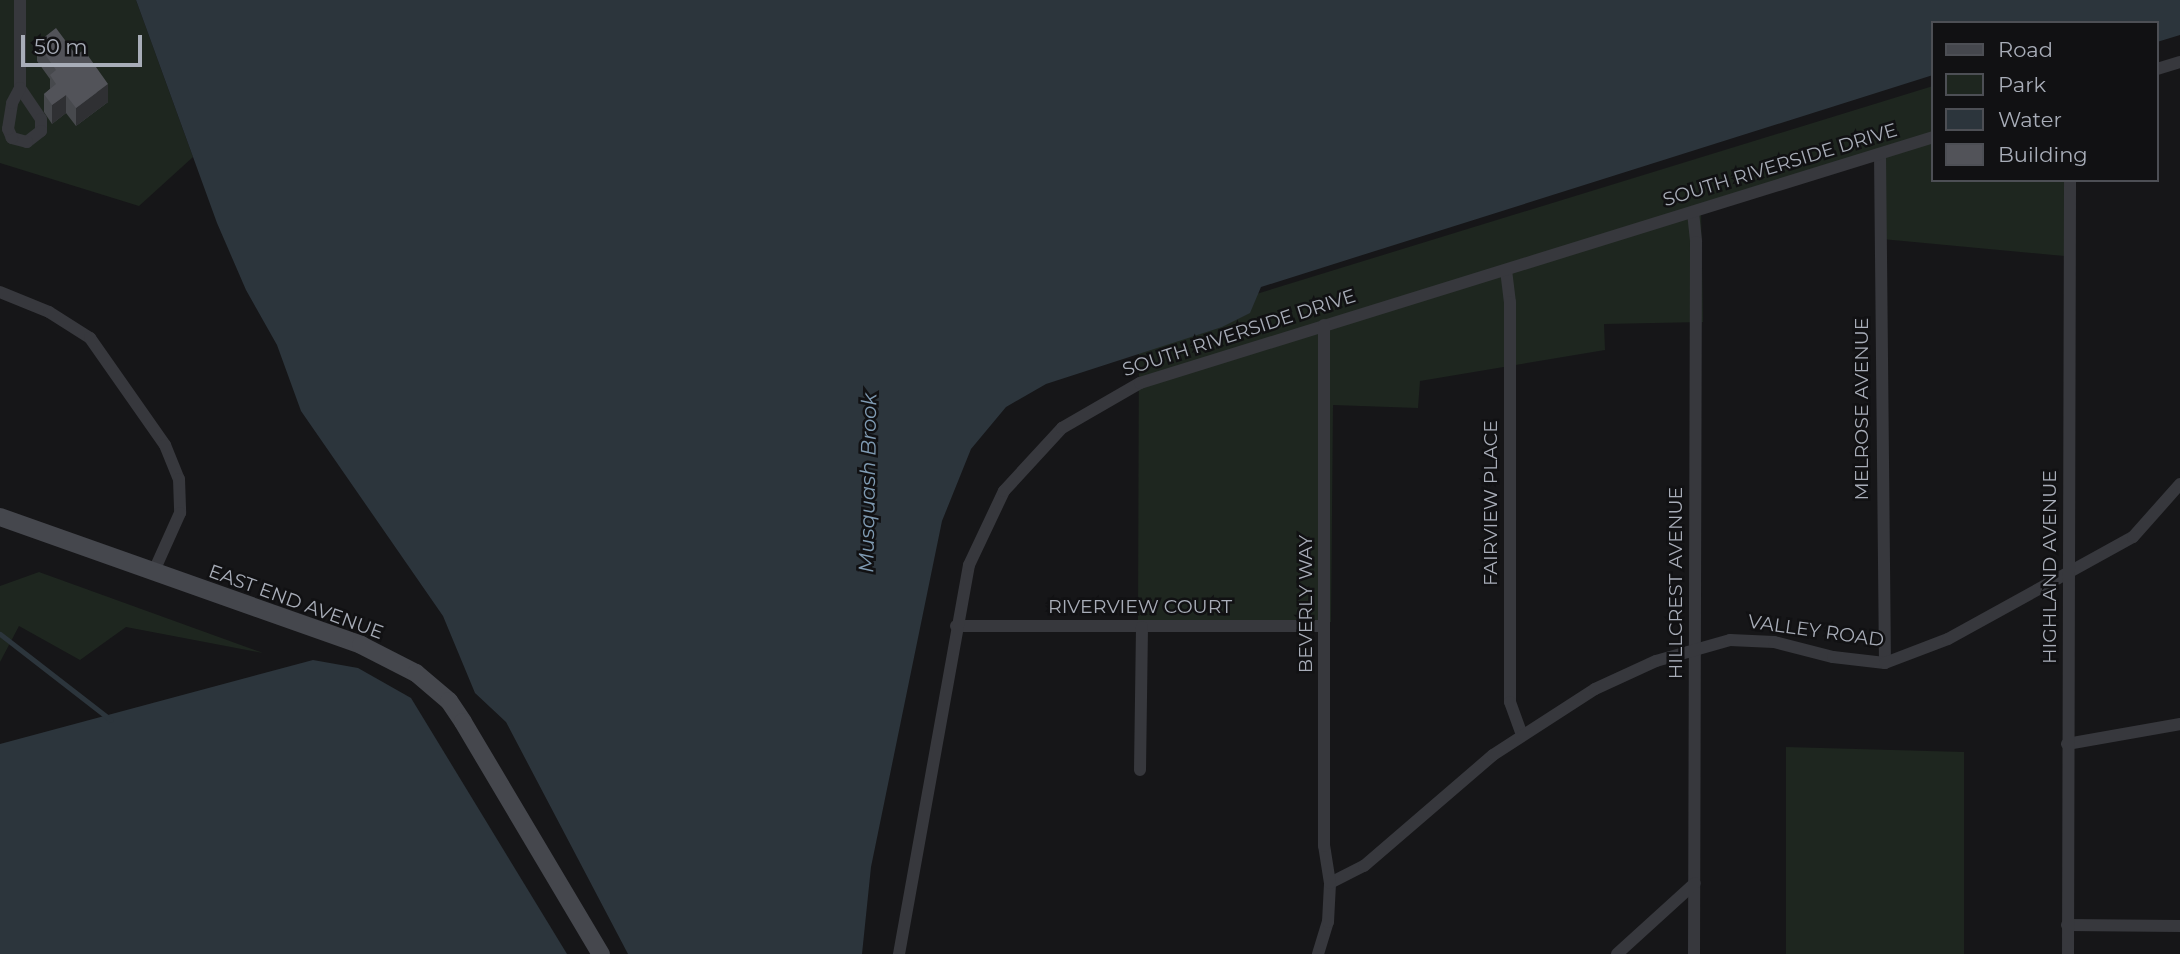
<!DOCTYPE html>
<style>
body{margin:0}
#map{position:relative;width:2180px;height:954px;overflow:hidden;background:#161618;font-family:Montserrat,sans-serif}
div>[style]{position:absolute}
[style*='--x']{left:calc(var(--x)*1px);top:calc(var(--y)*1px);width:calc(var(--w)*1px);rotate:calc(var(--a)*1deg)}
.green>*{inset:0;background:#1e261f}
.water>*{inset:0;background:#2c353c}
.stream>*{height:5px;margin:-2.5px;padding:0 2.5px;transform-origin:2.5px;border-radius:2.5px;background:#2c353c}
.street>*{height:12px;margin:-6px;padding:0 6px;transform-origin:6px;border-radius:6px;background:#37383d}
.secondary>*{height:18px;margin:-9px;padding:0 9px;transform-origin:9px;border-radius:9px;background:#45474d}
.wall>*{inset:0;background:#47494d}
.shaded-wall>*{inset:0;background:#2f3033}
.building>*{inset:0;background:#525359}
span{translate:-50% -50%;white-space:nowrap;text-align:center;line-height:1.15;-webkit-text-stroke:5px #111113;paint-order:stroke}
.street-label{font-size:19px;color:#a8adb8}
.water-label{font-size:21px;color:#7f9bb3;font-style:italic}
.legend{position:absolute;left:1931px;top:21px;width:228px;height:161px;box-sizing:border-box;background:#111113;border:2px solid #4d4f55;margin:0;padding:9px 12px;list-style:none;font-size:21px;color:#a8adb8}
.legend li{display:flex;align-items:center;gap:14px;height:35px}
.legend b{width:35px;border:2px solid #4d4f55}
.scale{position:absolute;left:21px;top:35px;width:121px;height:32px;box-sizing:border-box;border:4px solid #a8adb8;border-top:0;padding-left:9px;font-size:21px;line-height:24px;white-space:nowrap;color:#a8adb8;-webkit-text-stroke:5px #111113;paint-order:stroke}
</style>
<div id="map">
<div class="green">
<div style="clip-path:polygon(0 0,136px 0,193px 157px,139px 206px,0 163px)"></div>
<div style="clip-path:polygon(1933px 86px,1933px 180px,2074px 180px,2075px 257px,1882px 239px,1883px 148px,1701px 207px,1703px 322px,1604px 324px,1605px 350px,1420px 381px,1418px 408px,1333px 405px,1331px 622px,1138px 624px,1139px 330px)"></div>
<div style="clip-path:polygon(39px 572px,263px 653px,126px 627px,80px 660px,19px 626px,0 662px,0 586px)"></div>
<div style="clip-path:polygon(1786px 747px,1964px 752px,1964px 954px,1786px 954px)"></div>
</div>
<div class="water">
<div style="clip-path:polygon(136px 0,2180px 0,2180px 35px,2157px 42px,2157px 23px,1933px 23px,1933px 75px,1261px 287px,1250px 313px,1222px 327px,1046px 384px,1006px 407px,971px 449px,942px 521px,871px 867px,862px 954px,628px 954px,506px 722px,475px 693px,443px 616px,301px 411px,277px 345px,246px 290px,217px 223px)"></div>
<div style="clip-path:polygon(313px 660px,358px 668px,411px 698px,567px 954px,0 954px,0 744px)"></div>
</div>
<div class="stream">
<div style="--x:0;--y:634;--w:140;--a:37.8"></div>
</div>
<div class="street">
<div style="--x:20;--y:0;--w:88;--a:90"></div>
<div style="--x:2157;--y:69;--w:24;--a:-17"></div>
<div style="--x:20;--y:88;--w:37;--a:56"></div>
<div style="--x:41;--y:119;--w:12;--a:90"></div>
<div style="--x:41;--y:131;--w:18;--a:142"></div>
<div style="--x:27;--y:142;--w:16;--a:-165"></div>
<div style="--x:12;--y:138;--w:10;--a:-114"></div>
<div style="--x:8;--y:129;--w:26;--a:-81"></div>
<div style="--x:12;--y:103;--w:17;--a:-62"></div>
<div style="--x:1880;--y:154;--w:509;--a:89.44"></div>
<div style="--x:1693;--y:212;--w:30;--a:84"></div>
<div style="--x:1696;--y:242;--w:712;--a:90.16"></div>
<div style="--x:1506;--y:270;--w:32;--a:83"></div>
<div style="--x:1510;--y:302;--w:400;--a:90"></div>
<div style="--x:1510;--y:702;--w:35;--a:70"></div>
<div style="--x:0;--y:292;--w:53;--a:22.2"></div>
<div style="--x:49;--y:312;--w:49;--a:32.4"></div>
<div style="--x:90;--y:338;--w:131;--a:55"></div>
<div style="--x:165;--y:445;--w:37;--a:68"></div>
<div style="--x:179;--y:479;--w:34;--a:88"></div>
<div style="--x:180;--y:513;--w:66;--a:114.2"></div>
<div style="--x:956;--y:626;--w:368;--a:0"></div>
<div style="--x:2067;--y:744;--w:115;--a:-10"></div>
<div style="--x:1140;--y:770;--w:143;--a:-89.2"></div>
<div style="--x:1330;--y:883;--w:38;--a:-27"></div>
<div style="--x:1364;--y:866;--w:170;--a:-40.7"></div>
<div style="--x:1493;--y:755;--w:121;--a:-32.9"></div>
<div style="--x:1595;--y:689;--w:67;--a:-24.7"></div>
<div style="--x:1656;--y:661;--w:77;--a:-15.8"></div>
<div style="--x:1730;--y:640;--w:44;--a:2.6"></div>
<div style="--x:1774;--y:642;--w:61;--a:14.3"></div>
<div style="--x:1833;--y:657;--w:52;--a:6.6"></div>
<div style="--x:1885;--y:663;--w:67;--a:-20.9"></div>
<div style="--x:1948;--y:639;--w:211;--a:-28.9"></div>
<div style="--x:2133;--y:537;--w:71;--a:-48.4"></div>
<div style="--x:2067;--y:925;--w:113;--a:0.5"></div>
<div style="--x:899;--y:954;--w:395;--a:-79.8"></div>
<div style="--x:969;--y:565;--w:82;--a:-64.7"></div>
<div style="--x:1004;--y:491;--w:86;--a:-47.4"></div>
<div style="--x:1062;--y:428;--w:90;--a:-30"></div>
<div style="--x:1140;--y:383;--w:830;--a:-17.23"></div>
<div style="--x:1318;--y:954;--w:34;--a:-73"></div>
<div style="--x:1328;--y:922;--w:39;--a:-87"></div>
<div style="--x:1330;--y:883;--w:37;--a:-99"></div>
<div style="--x:1324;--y:846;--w:521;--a:-90"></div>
<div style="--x:1617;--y:954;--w:105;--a:-42.3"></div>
<div style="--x:2068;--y:954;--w:774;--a:-89.85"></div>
</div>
<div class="secondary">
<div style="--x:0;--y:517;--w:383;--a:19.5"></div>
<div style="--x:361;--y:645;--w:62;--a:27"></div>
<div style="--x:416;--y:673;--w:43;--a:40.3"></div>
<div style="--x:449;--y:701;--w:25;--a:56"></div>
<div style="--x:463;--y:722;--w:270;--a:59.3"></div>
</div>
<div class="wall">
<div style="clip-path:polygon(37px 43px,108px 102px,76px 126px,66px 113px,52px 124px,44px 112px,44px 94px,50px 89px,50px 79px,37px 61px)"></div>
</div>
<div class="shaded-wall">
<div style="clip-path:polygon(108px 84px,108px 102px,76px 126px,76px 108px)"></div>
<div style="clip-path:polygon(66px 95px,66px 113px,52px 124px,52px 105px)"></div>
</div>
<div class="building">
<div style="clip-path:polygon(56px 28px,76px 55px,84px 50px,108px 84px,76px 108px,66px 95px,52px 105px,44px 94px,56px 84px,50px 75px,56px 70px,37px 43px)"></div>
</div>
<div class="street-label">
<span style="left:1780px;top:165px;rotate:-17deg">SOUTH RIVERSIDE DRIVE</span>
<span style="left:1239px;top:333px;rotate:-18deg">SOUTH RIVERSIDE DRIVE</span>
<span style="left:1862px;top:409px;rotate:-90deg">MELROSE AVENUE</span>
<span style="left:1491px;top:503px;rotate:-90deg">FAIRVIEW PLACE</span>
<span style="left:2050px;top:567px;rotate:-90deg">HIGHLAND AVENUE</span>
<span style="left:1676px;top:583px;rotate:-90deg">HILLCREST AVENUE</span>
<span style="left:296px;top:602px;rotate:20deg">EAST END AVENUE</span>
<span style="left:1306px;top:604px;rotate:-90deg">BEVERLY WAY</span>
<span style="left:1140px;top:607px">RIVERVIEW COURT</span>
<span style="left:1816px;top:631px;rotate:8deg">VALLEY ROAD</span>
</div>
<div class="water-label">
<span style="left:868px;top:483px;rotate:-89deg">Musquash Brook</span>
</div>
<ul class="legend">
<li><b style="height:9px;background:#45474d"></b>Road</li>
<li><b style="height:19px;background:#1e261f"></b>Park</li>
<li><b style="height:19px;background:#2c353c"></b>Water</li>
<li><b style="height:19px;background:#525359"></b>Building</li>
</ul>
<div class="scale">50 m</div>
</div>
